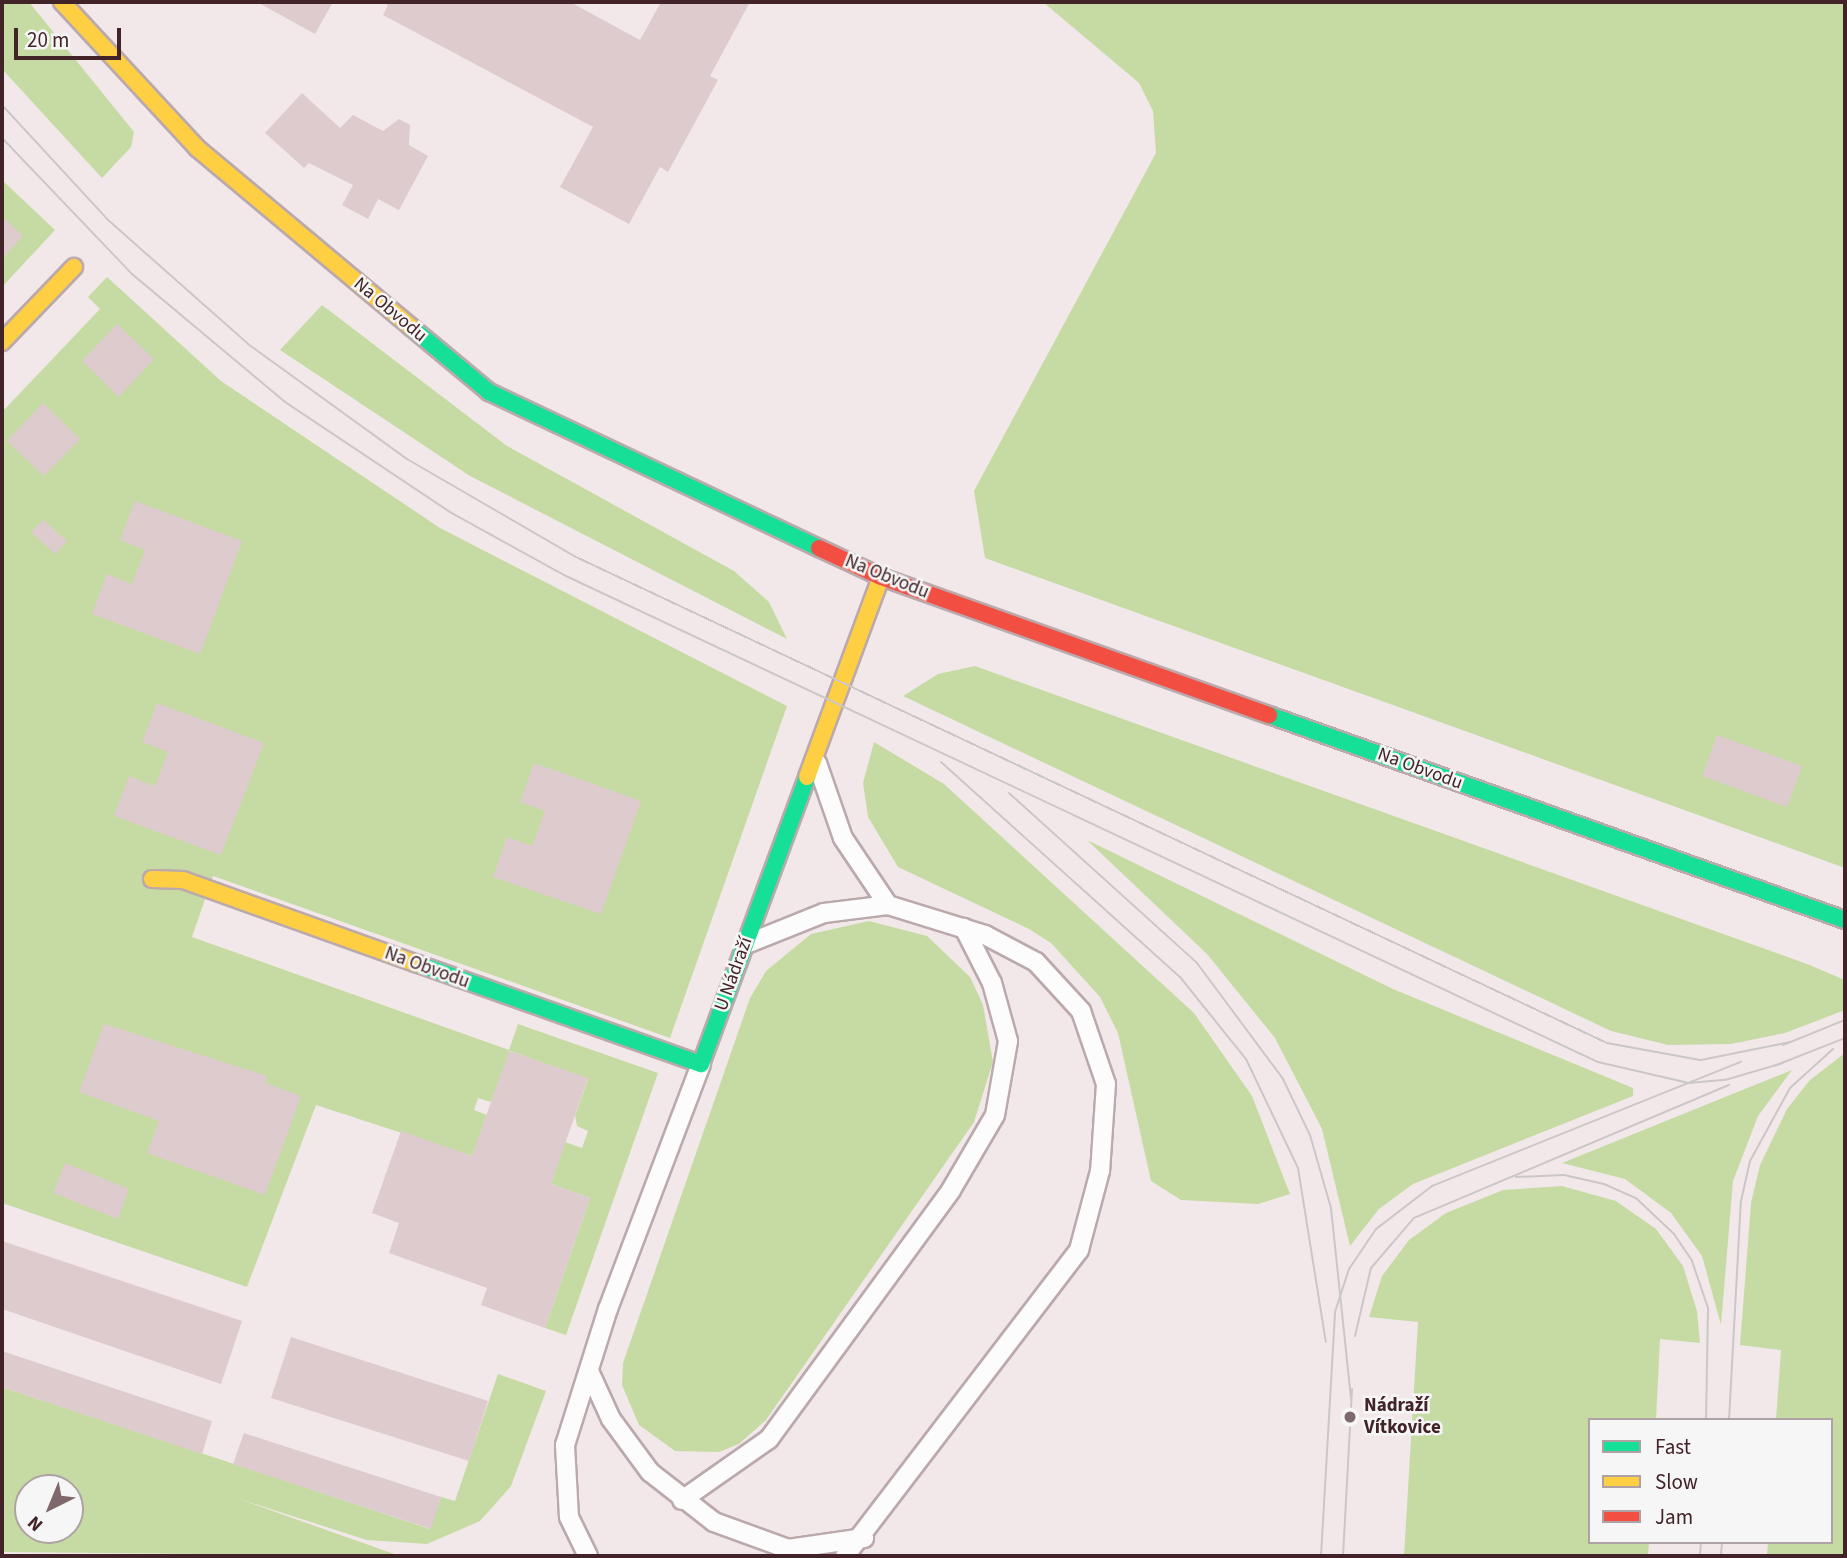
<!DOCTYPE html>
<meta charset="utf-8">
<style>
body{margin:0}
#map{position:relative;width:1847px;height:1558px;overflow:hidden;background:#f2e8ea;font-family:"Source Sans 3",sans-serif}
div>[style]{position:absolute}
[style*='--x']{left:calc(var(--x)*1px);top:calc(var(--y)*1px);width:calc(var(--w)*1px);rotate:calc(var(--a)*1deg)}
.green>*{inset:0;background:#c6dba3}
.building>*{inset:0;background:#decbce}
.roads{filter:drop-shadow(2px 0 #bba9ac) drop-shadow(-2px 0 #bba9ac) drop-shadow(0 2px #bba9ac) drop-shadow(0 -2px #bba9ac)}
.lane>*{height:18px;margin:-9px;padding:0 9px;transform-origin:9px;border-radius:9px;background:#fdfcfc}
.fast>*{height:16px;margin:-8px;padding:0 8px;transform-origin:8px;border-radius:8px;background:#16e098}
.slow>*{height:16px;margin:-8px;padding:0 8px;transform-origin:8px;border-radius:8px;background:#ffcf43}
.jam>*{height:16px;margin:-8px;padding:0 8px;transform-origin:8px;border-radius:8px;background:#f24e42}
.tram>*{height:2px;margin:-1px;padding:0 1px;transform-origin:1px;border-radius:1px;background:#cbc6c7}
.dots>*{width:19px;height:19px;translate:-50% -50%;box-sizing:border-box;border:4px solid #f6f6f6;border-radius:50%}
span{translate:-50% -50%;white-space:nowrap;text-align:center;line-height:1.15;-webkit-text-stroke:5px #f6f6f6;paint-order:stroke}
.street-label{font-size:19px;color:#412328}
.poi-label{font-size:19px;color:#412328;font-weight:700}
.left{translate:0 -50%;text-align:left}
.frame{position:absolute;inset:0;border:4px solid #412328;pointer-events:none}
.legend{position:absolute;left:1588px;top:1418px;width:245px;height:126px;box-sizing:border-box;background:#f6f6f6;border:2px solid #aea2a4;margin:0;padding:9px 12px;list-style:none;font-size:21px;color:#412328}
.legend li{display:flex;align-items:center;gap:14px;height:35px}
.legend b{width:35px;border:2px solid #aea2a4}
.north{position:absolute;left:14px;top:1474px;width:70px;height:70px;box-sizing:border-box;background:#f6f6f6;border:2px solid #aea2a4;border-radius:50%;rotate:223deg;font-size:19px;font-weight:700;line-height:28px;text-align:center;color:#412328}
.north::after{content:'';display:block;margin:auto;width:24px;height:32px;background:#7f686c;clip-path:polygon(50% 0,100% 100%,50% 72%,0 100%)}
.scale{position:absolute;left:14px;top:28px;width:107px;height:32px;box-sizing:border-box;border:4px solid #412328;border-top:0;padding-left:9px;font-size:21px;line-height:24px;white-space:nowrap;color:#412328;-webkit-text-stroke:5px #f6f6f6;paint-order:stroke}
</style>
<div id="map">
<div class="green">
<div style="clip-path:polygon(2px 2px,29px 2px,134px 132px,131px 147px,102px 178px,2px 69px)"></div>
<div style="clip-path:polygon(1043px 2px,1845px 2px,1845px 868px,985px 558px,974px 491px,1156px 153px,1153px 111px,1139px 83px)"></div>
<div style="clip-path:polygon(2px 180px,55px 230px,2px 287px)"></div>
<div style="clip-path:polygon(107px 277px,221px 381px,440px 528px,787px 706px,670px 1038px,213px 876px,192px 937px,509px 1050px,518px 1024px,658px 1073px,566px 1335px,545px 1328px,590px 1198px,551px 1184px,565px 1142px,582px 1148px,588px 1131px,577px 1126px,575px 1116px,588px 1079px,510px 1051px,491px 1102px,478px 1098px,474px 1110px,487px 1115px,472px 1156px,316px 1105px,247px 1287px,2px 1203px,2px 412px,100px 309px,88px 297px)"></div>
<div style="clip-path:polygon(322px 305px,507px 446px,734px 571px,769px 602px,787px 639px,470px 476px,280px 350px)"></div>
<div style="clip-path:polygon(975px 666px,1807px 964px,1845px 980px,1845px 1010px,1785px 1033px,1731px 1044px,1668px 1045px,1611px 1031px,903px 696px,938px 674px)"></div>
<div style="clip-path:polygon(874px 742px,944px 784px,1194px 1013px,1252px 1096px,1290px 1194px,1258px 1204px,1181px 1200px,1151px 1181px,1118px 1033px,1100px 997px,1051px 943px,1029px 929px,898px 867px,868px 817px,863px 783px)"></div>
<div style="clip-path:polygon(1087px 840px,1393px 989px,1633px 1088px,1633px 1096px,1413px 1184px,1379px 1209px,1350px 1246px,1322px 1129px,1275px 1038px,1207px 954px)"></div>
<div style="clip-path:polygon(869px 921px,927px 936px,970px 977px,983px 1005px,993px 1062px,974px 1122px,766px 1420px,739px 1444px,719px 1452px,675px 1451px,639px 1425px,622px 1385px,623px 1363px,750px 998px,766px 971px,811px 934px)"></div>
<div style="clip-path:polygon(1845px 1053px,1845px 1556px,1767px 1556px,1768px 1542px,1831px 1542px,1831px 1420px,1776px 1420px,1781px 1350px,1740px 1345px,1751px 1203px,1760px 1165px,1787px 1109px,1810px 1080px)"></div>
<div style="clip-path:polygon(1792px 1070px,1758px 1116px,1733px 1181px,1721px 1325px,1702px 1256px,1671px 1213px,1625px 1179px,1562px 1163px)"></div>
<div style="clip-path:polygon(1562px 1186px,1616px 1201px,1656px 1229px,1683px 1266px,1697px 1311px,1700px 1343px,1660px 1339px,1656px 1420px,1590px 1420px,1590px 1542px,1649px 1542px,1648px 1556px,1404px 1556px,1418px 1322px,1369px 1317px,1382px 1276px,1409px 1240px,1446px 1213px,1503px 1190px)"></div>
<div style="clip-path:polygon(evenodd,498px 1374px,546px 1391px,511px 1486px,480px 1521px,427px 1544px,367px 1540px,236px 1498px,400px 1556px,2px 1552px,2px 1387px,430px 1529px,441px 1497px,455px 1501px,498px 1374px,28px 1488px,70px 1488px,70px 1530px,28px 1530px,28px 1488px)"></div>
</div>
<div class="building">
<div style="clip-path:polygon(257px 2px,333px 2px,315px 34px)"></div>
<div style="clip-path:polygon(381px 2px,570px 2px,640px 40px,661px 2px,750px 2px,710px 76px,718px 80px,668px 172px,660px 167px,629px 224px,560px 187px,593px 127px,383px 15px,388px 5px)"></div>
<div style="clip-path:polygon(302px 93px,340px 128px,353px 115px,383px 131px,399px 119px,410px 125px,409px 145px,428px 156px,399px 210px,378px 199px,368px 219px,342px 205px,353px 185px,309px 163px,304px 168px,265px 133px)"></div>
<div style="clip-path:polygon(2px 216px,23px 236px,2px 259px)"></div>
<div style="clip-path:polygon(117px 324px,154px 359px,119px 397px,82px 361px)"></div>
<div style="clip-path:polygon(43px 403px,80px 439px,44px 476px,7px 441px)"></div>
<div style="clip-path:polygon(135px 501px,242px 541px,200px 654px,92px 614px,107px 574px,132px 584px,145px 550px,120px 540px)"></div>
<div style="clip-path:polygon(43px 520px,67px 541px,55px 554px,31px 532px)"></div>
<div style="clip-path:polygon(157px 703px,264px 743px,221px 855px,114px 816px,129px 776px,155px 786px,168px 752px,142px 742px)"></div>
<div style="clip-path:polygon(1717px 735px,1802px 766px,1787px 807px,1702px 776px)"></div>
<div style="clip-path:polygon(534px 763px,641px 801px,601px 914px,493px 877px,507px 837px,532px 846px,545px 811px,520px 802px)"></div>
<div style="clip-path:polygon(104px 1024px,267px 1076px,265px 1083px,301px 1096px,265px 1195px,147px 1153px,159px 1121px,79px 1092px)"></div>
<div style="clip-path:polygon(509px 1051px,588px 1078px,551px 1184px,590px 1198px,545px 1328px,481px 1305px,487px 1288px,389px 1253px,399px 1223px,372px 1213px,401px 1131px,472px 1156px)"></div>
<div style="clip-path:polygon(65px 1163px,129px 1189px,118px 1219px,53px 1193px)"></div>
<div style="clip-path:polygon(2px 1241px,242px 1321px,221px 1384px,2px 1309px)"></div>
<div style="clip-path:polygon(291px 1337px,488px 1401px,469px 1461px,271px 1398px)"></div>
<div style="clip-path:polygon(2px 1351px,212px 1421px,202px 1454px,2px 1387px)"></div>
<div style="clip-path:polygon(244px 1433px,441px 1497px,431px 1529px,233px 1464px)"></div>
</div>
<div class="roads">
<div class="lane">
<div style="--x:817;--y:763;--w:79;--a:70.9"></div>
<div style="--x:843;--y:838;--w:81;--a:56.1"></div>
<div style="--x:749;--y:943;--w:81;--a:-21.8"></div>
<div style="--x:824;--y:913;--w:64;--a:-7.1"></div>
<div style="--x:888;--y:905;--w:102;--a:17.2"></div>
<div style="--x:985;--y:935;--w:58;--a:27.9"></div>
<div style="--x:1036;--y:962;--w:67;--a:47.4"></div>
<div style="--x:1081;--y:1011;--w:77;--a:71.1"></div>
<div style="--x:1106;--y:1084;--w:87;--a:93.9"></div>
<div style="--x:1100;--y:1171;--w:82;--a:104.9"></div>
<div style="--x:1079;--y:1250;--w:385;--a:127.4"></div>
<div style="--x:589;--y:1371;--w:53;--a:65.4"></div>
<div style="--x:611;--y:1419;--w:66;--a:53.7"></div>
<div style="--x:650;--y:1472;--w:81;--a:38"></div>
<div style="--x:714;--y:1522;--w:79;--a:20"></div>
<div style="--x:788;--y:1549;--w:77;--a:-8.2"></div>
<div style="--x:682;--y:1500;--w:106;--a:-35"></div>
<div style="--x:769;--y:1439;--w:308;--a:-53.8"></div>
<div style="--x:951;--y:1190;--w:87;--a:-59.6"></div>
<div style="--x:995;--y:1115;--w:75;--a:-80"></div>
<div style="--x:1008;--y:1041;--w:60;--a:-105.4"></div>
<div style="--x:992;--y:983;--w:62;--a:-117"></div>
<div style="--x:588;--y:1556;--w:43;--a:-116"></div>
<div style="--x:569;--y:1517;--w:72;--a:-93.2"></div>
<div style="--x:565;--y:1445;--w:143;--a:-72.5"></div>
<div style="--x:608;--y:1309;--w:262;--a:-69.2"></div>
</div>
<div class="fast">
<div style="--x:411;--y:327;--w:102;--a:39.8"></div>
<div style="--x:489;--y:392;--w:365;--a:25.3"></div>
<div style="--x:1269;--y:715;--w:611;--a:19.59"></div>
<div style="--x:418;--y:964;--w:300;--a:19.5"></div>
<div style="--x:701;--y:1064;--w:306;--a:-69.7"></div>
</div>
<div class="slow">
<div style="--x:62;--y:2;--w:199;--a:47.2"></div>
<div style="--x:197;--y:148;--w:279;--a:39.9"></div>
<div style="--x:2;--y:342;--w:104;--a:-46.2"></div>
<div style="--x:807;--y:777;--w:213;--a:-69.7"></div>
<div style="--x:152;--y:879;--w:31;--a:2"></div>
<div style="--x:183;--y:880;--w:250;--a:19.7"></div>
</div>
<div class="jam">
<div style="--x:819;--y:548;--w:68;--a:25.1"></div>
<div style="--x:881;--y:577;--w:412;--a:19.6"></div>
</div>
</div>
<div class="tram">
<div style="--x:2;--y:105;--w:156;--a:47.3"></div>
<div style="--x:108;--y:220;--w:187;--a:41.5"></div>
<div style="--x:248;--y:344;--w:196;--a:35.9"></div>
<div style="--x:407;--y:459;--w:195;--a:30.1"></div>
<div style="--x:576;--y:557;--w:1140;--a:25.24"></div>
<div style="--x:1607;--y:1043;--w:96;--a:10.3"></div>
<div style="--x:1701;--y:1060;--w:91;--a:-11.4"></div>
<div style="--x:2;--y:138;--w:188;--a:46.3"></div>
<div style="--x:132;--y:274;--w:199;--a:39.9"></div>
<div style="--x:285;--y:402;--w:198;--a:33.7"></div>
<div style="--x:450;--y:512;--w:132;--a:28.9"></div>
<div style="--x:566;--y:576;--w:1141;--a:25.22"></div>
<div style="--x:1598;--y:1062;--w:93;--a:13"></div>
<div style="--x:1689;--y:1083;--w:36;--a:-5"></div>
<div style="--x:1725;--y:1080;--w:60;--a:-16.3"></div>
<div style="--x:941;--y:762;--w:321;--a:42"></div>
<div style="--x:1180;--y:977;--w:105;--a:51.2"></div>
<div style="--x:1246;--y:1059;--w:121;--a:64.5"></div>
<div style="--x:1298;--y:1168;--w:176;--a:80.9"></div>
<div style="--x:1009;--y:793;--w:253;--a:42.1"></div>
<div style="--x:1197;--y:963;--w:144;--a:53.4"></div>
<div style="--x:1283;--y:1079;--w:62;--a:64.3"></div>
<div style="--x:1310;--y:1135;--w:76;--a:74"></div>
<div style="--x:1331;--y:1208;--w:191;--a:84"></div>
<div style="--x:1783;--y:1045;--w:67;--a:-22"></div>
<div style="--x:1774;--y:1066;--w:76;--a:-21.5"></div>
<div style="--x:1516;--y:1177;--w:48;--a:-2.4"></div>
<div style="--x:1564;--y:1175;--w:41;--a:12.7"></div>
<div style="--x:1604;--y:1184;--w:36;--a:24"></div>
<div style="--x:1637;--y:1199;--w:51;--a:43.4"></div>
<div style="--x:1674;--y:1234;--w:32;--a:56"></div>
<div style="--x:1692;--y:1261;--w:50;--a:71.2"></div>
<div style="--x:1708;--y:1308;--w:112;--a:91"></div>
<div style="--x:1355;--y:1336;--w:70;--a:-76.8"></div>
<div style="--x:1371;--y:1268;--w:66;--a:-49.3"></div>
<div style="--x:1414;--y:1218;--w:342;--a:-22.9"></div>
<div style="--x:1729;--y:1420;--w:219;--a:-86.9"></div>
<div style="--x:1741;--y:1201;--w:41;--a:-77.3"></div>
<div style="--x:1750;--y:1161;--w:83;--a:-61.3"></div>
<div style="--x:1790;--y:1088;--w:58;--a:-42.2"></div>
<div style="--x:1321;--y:1556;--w:244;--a:-86.7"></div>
<div style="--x:1335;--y:1312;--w:45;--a:-72"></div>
<div style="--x:1349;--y:1269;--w:48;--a:-56"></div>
<div style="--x:1376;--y:1229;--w:71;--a:-37.5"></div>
<div style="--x:1432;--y:1186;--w:333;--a:-21.9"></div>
<div style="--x:1343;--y:1556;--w:167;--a:-86.9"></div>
<div style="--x:1700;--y:1556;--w:14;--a:-86"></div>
<div style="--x:1721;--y:1556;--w:14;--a:-86"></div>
</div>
<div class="dots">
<div style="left:1350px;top:1417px;background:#7f686c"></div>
</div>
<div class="street-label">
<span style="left:390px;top:310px;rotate:40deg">Na Obvodu</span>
<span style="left:887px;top:577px;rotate:22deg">Na Obvodu</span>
<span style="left:1420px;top:769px;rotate:20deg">Na Obvodu</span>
<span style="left:427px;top:968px;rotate:20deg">Na Obvodu</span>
<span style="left:734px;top:974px;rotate:-70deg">U Nádraží</span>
</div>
<div class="poi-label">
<span class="left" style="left:1364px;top:1417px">Nádraží<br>Vítkovice</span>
</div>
<div class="frame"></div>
<ul class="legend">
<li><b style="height:9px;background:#16e098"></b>Fast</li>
<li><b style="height:9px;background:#ffcf43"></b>Slow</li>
<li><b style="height:9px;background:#f24e42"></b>Jam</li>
</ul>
<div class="north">N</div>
<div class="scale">20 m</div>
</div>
